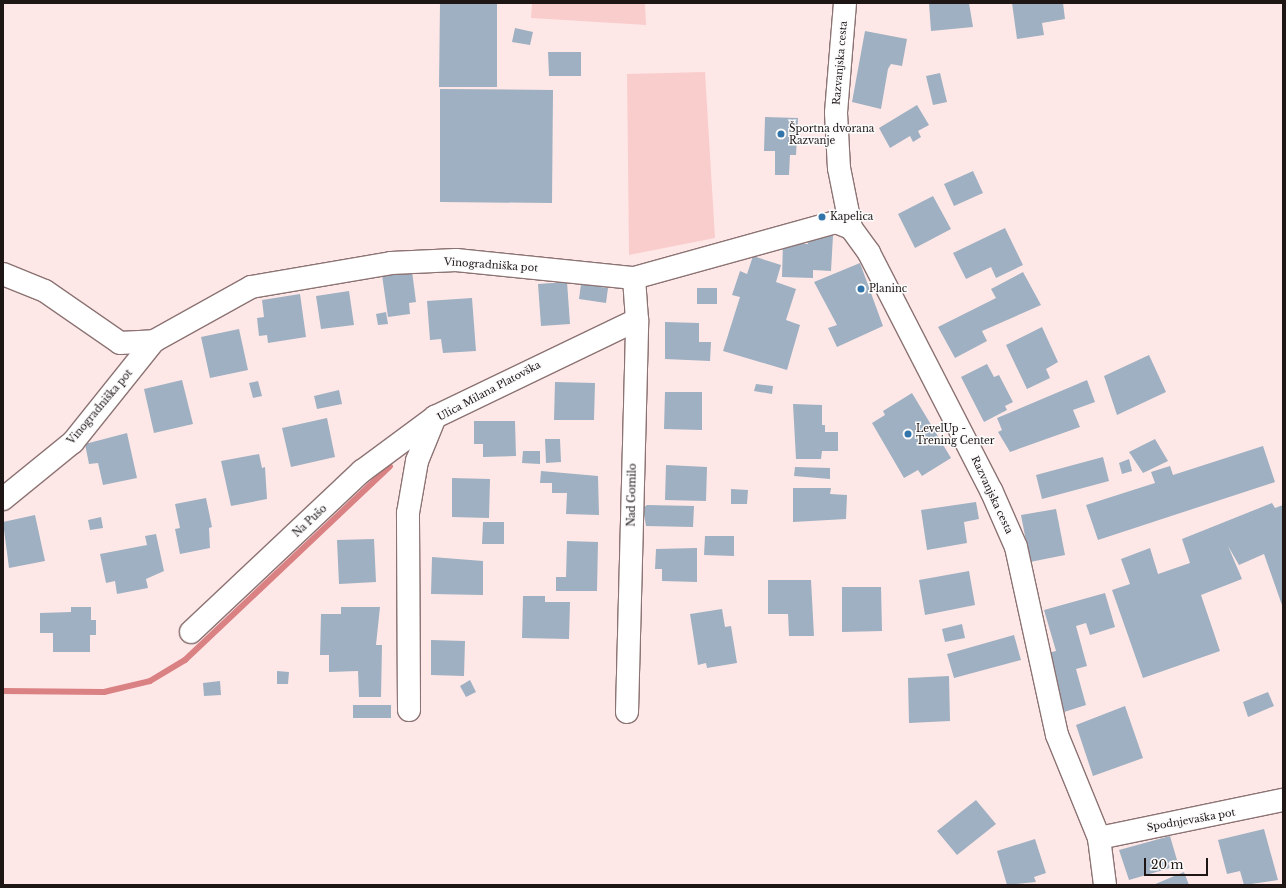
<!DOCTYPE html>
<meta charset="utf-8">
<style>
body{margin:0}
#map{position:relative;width:1286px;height:888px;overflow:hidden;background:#fee8e7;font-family:"Libre Baskerville",serif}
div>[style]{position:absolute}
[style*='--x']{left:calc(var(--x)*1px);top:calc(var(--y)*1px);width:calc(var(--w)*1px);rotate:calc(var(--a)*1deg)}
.green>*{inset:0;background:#facdcd}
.stream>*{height:6px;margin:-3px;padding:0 3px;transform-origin:3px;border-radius:3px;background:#da8184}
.building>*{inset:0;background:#9eb0c1}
.roads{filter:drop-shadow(1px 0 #8c7373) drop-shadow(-1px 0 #8c7373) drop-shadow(0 1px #8c7373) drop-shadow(0 -1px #8c7373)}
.street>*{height:22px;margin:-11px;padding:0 11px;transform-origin:11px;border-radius:11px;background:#fff}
.secondary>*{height:22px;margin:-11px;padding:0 11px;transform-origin:11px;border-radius:11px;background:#fff}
.dots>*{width:11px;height:11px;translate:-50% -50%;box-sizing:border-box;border:2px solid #fbfbfb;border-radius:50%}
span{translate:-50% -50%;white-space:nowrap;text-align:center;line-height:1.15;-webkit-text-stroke:3px #fbfbfb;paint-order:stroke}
.street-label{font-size:10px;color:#1e1515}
.poi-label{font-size:10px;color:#1e1515}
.left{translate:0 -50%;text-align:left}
.frame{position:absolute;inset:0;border:4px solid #1e1515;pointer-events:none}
.scale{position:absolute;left:1144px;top:858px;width:64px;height:18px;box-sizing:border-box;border:2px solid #1e1515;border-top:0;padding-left:5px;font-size:12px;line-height:14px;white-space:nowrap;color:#1e1515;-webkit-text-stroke:3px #fbfbfb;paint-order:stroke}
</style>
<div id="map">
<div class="green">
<div style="clip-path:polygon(532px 3px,645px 3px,646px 25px,531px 18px)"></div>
<div style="clip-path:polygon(705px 72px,715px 238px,629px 255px,627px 74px)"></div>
</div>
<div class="stream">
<div style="--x:3;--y:691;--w:101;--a:0.6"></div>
<div style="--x:104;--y:692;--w:47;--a:-13.4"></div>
<div style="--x:150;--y:681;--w:41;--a:-31"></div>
<div style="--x:185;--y:660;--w:282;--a:-43.4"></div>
</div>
<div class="building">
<div style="clip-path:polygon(440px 3px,497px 3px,497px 87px,439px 87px)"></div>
<div style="clip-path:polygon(929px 3px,969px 3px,973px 27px,931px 31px)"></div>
<div style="clip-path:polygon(1012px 3px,1063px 3px,1065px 19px,1042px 23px,1044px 35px,1017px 39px)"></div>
<div style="clip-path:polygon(515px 28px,533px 32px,530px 45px,512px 42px)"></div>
<div style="clip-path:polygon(865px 31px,907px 39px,902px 66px,891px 64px,888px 69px,881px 109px,852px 102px)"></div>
<div style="clip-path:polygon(548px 52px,581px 52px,581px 76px,549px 76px)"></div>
<div style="clip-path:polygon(940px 73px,947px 102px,933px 105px,926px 76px)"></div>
<div style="clip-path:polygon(440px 89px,553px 90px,552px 203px,440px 202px)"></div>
<div style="clip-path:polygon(917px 105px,929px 125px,918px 131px,921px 137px,913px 142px,910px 136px,890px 148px,879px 128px)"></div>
<div style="clip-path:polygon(765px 117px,798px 118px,796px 155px,790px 155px,789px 175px,775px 175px,775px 151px,764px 151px)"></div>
<div style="clip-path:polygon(973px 171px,983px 193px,954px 206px,944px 184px)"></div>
<div style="clip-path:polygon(933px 196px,951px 229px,915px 248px,898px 214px)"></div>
<div style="clip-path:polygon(1005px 228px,1023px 265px,996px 278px,991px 267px,966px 279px,953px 253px)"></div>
<div style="clip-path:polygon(808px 235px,833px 236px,831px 271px,813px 270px,813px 278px,782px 277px,783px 243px,808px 244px)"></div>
<div style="clip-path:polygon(753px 256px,781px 265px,776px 282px,796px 289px,786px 320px,800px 325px,787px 370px,723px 351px,740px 297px,732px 295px,740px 271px,747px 274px)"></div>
<div style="clip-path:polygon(860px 263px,883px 326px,837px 347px,828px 328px,837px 325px,814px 282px)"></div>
<div style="clip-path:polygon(412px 271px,416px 302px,409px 303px,410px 314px,388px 317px,382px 275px)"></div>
<div style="clip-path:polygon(1023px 272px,1041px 305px,982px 331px,987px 341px,955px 358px,938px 327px,996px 298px,991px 289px)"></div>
<div style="clip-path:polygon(567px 282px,570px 324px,541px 326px,538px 284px)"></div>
<div style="clip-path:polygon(581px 284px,608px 288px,606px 303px,579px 299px)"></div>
<div style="clip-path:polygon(697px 288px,717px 288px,717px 304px,697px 304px)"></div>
<div style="clip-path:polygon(349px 291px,354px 325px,321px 329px,316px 296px)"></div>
<div style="clip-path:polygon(300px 294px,306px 337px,268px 343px,267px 335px,259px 336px,257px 318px,264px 317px,262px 300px)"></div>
<div style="clip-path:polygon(472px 298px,476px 351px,443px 353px,441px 339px,430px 340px,427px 301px)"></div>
<div style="clip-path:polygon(386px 312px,388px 324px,378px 325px,376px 314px)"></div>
<div style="clip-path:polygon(665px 322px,699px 323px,699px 342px,711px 342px,710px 361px,665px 359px)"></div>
<div style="clip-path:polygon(1042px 327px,1058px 362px,1046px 369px,1050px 378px,1027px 389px,1006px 345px)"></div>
<div style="clip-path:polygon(239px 329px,248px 370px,210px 378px,201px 337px)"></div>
<div style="clip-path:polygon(1149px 355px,1166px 392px,1117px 415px,1104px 376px)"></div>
<div style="clip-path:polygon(987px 364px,994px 377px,999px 375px,1013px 402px,1005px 406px,1007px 410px,984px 422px,961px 377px)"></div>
<div style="clip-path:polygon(182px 380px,193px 424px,154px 433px,144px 389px)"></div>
<div style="clip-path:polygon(1087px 380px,1095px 402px,1073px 410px,1080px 427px,1010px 452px,998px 432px,1002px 430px,997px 418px)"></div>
<div style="clip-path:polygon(258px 381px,262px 396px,253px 398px,249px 383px)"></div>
<div style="clip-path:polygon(555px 382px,595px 383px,594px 420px,554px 420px)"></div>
<div style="clip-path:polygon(756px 384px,773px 386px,772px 394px,754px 391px)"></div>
<div style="clip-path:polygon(339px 390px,342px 404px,317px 409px,314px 396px)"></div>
<div style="clip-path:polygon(665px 392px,702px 392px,702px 430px,664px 429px)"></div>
<div style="clip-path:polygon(912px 393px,951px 458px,922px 476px,918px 470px,904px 478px,872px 423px,885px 415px,883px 411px)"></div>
<div style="clip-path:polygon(793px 404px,822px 405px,822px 425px,825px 425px,825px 432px,838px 432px,838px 451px,822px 451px,821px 459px,796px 459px)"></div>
<div style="clip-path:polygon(327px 418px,335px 457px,291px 467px,282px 428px)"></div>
<div style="clip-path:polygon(474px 421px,515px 421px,516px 456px,483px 457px,483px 444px,474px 444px)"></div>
<div style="clip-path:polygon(127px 433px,137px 478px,103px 485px,98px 463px,89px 464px,85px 444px)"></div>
<div style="clip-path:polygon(545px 439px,560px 439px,561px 462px,546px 463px)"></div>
<div style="clip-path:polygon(1155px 439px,1168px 461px,1143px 473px,1129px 452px)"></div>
<div style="clip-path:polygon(1263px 446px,1275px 482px,1098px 540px,1086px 505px,1155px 483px,1151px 472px,1170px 466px,1173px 475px)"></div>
<div style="clip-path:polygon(523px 451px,540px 451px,540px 464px,522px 463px)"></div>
<div style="clip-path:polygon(259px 454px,262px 468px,265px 467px,267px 499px,231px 506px,221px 461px)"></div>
<div style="clip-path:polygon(1103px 457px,1109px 481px,1042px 499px,1036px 475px)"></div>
<div style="clip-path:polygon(1129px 459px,1132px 471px,1122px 474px,1119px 463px)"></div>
<div style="clip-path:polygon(666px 465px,707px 467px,706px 501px,665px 500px)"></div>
<div style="clip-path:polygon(795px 467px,830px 468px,830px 479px,794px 476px)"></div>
<div style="clip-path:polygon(541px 471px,598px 476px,599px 515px,566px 514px,567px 493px,552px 493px,552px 483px,540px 483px)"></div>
<div style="clip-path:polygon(452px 478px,490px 479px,489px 518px,452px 517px)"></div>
<div style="clip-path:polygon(793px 488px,831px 488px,830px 494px,847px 495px,846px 519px,793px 522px)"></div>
<div style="clip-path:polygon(731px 489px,748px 490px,747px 504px,731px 504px)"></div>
<div style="clip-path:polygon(206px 498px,212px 527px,209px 528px,210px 548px,180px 554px,175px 529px,180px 528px,175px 504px)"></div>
<div style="clip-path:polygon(976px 502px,979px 519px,964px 522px,967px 543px,927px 550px,921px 510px)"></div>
<div style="clip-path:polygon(1272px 503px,1275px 508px,1283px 505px,1283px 608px,1264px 554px,1239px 565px,1228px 546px,1242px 579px,1201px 595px,1220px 651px,1143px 678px,1112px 590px,1130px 584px,1121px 559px,1150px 548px,1158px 574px,1190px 563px,1182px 539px)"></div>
<div style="clip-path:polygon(647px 505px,694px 506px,693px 527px,646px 526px,643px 508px)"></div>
<div style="clip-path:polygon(1056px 509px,1065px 555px,1030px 562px,1021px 515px)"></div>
<div style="clip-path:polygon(35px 515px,45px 561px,9px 568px,3px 522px)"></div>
<div style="clip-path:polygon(101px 517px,103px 528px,90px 530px,88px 520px)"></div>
<div style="clip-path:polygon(483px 522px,504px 522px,504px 544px,482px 544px)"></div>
<div style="clip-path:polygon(156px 534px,164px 571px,146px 579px,148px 588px,117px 594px,115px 581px,106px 583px,100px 554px,147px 545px,145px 536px)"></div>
<div style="clip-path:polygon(705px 536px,734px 536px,734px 556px,704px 555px)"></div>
<div style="clip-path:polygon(374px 539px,376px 582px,339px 584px,337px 540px)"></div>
<div style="clip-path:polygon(567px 541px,598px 542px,597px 591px,556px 591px,556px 577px,566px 577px)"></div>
<div style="clip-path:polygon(697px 548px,697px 582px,662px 581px,662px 569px,655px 569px,656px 549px)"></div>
<div style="clip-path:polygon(432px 557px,483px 561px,483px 595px,431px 594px)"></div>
<div style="clip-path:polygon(969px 571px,975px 605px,925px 615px,919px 580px)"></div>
<div style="clip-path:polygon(768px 580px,811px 580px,814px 636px,789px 636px,788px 614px,768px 614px)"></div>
<div style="clip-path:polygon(842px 587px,881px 587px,882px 631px,842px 632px)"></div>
<div style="clip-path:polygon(1105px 593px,1115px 627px,1090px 635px,1086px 623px,1076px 626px,1087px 666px,1076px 669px,1086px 705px,1061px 713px,1044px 654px,1056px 651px,1044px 610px)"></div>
<div style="clip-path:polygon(523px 596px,545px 596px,545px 602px,570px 602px,569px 639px,522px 638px)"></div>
<div style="clip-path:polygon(71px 607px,91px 607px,91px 620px,96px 620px,96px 635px,90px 635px,90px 652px,53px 652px,53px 633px,40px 633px,40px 613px,71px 612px)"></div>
<div style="clip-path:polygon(341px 607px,380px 607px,376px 645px,382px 645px,381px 697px,359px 697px,358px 671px,329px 672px,329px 655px,320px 655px,321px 614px,341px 614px)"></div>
<div style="clip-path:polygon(722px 609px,725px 627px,731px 626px,737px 663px,707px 668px,706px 663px,698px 665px,690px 614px)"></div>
<div style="clip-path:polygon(962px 624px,965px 638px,945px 642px,942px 629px)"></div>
<div style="clip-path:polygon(1014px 635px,1021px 660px,954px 678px,947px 654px)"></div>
<div style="clip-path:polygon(431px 640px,465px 641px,464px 676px,431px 675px)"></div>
<div style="clip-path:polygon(277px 671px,289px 672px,288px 684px,277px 684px)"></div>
<div style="clip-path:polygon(949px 676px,950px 721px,909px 723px,908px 678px)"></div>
<div style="clip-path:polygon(470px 680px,476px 692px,466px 697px,460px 686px)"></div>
<div style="clip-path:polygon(220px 681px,221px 695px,204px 696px,203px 683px)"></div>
<div style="clip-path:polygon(1268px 692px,1274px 706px,1248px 717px,1243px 702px)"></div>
<div style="clip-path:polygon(353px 705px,391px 705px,391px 718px,353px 718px)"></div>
<div style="clip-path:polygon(1125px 706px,1143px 758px,1093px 776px,1076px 725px)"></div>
<div style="clip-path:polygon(976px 800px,996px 824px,957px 855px,937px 831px)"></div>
<div style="clip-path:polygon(1264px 829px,1278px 880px,1244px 885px,1240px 871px,1227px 874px,1218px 840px)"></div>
<div style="clip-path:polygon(1170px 836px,1177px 860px,1168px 863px,1170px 868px,1129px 880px,1119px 850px)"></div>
<div style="clip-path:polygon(1035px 839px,1046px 873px,1034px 877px,1036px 882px,1007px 885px,997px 851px)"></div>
<div style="clip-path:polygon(1184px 872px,1189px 885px,1153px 885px)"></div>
</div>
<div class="roads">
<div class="street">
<div style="--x:3;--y:274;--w:45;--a:22"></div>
<div style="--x:45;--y:291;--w:91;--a:34.7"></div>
<div style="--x:120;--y:343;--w:34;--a:-3"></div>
<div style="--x:3;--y:499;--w:90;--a:-39.2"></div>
<div style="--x:73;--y:442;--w:129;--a:-51.3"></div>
<div style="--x:154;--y:341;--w:111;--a:-29.1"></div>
<div style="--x:251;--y:287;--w:142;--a:-9.7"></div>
<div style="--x:391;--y:263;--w:65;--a:-2.6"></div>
<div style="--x:456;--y:260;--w:179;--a:5.8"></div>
<div style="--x:634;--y:278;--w:210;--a:-15.5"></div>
<div style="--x:836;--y:222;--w:16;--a:22"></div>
<div style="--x:191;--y:632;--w:235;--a:-43.3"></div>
<div style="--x:362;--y:471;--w:91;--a:-36.5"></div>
<div style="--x:409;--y:710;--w:197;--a:-90.3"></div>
<div style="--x:408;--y:513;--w:53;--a:-80.2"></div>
<div style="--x:417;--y:461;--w:48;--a:-67.8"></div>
<div style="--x:435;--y:417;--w:224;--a:-25.7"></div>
<div style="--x:627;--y:712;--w:392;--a:-88.5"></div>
<div style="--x:637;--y:320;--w:42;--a:-94.1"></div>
<div style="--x:1099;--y:838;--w:188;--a:-11.7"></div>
</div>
<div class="secondary">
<div style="--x:845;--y:3;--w:110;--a:94.7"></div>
<div style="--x:836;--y:113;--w:55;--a:86.9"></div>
<div style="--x:839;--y:168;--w:61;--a:78.7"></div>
<div style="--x:851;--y:228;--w:31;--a:54"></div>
<div style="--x:869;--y:253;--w:267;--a:62.8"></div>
<div style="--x:991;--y:490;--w:62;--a:66.3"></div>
<div style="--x:1016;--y:547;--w:192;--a:77.7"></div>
<div style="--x:1057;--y:735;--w:111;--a:67.8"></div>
<div style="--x:1099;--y:838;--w:47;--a:82.7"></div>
</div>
</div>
<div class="dots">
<div style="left:781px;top:134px;background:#3275ab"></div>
<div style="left:822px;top:217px;background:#3275ab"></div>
<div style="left:861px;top:289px;background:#3275ab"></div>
<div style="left:908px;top:434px;background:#3275ab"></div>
</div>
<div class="street-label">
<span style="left:840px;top:63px;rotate:-85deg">Razvanjska cesta</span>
<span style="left:491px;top:265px;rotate:4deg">Vinogradniška pot</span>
<span style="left:489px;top:391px;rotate:-28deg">Ulica Milana Platovška</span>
<span style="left:100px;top:407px;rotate:-50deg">Vinogradniška pot</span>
<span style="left:632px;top:495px;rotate:-89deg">Nad Gomilo</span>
<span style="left:992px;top:495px;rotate:65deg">Razvanjska cesta</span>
<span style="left:310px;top:521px;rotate:-43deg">Na Pušo</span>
<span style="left:1191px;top:820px;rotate:-10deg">Spodnjevaška pot</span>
</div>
<div class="poi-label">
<span class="left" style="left:789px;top:134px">Športna dvorana<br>Razvanje</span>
<span class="left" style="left:830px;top:217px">Kapelica</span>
<span class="left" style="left:869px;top:289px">Planinc</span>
<span class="left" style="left:916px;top:434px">LevelUp -<br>Trening Center</span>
</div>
<div class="frame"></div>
<div class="scale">20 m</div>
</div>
